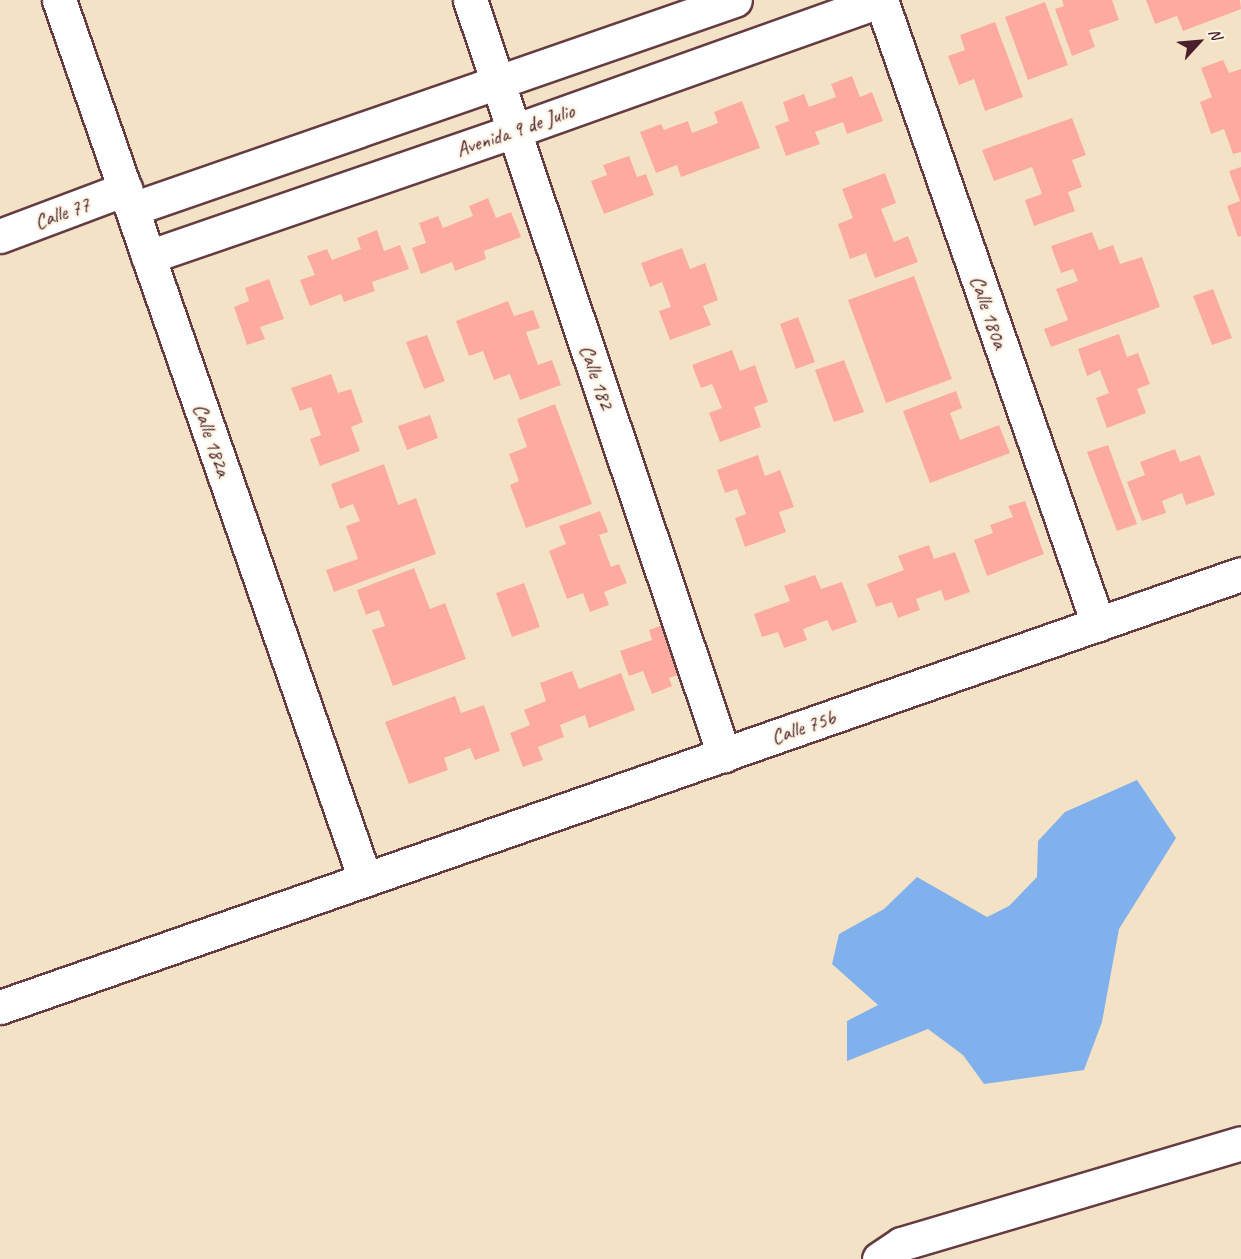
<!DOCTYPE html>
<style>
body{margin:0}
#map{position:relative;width:1241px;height:1259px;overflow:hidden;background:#f4e2c7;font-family:Caveat,sans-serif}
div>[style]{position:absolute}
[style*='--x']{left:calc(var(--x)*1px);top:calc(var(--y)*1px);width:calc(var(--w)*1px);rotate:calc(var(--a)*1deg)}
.water>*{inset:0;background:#81b1ec}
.building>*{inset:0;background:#fdaba1}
.roads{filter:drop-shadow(2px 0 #643c42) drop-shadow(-2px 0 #643c42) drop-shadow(0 2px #643c42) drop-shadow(0 -2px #643c42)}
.minor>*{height:33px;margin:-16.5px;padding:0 16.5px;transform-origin:16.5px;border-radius:16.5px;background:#fff}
.major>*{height:33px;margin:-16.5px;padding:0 16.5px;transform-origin:16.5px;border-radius:16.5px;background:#fff}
span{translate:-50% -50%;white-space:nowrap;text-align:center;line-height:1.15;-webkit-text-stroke:5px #fcf5e5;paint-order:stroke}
.street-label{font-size:21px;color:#4a1f2b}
.north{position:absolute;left:1169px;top:12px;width:60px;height:60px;-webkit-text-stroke:4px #fcf5e5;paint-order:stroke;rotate:64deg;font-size:16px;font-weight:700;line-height:24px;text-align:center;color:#4a1f2b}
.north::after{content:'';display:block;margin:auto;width:21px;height:27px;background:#4a1f2b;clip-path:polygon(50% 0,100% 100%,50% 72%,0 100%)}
</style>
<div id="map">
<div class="water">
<div style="clip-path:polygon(1137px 780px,1176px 838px,1119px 929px,1102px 1022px,1084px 1070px,984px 1084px,963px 1055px,928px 1029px,847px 1061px,847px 1021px,878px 1005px,832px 964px,839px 934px,884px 909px,917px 877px,987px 917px,1009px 906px,1037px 877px,1038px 841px,1065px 812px)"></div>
</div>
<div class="building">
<div style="clip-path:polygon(1062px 0,1112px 0,1119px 20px,1089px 30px,1095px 47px,1072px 56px,1055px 9px,1064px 6px)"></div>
<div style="clip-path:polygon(1146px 0,1240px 0,1241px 9px,1183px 31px,1177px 16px,1155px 24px)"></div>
<div style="clip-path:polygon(1045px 2px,1068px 65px,1028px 80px,1005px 17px)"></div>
<div style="clip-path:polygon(995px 22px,1023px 97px,985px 111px,974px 79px,959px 85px,948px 56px,965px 50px,960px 35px)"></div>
<div style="clip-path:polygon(1223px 60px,1229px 73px,1241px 69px,1241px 152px,1233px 154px,1224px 129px,1211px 134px,1200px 102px,1212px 97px,1201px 68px)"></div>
<div style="clip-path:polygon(852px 76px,860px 97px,872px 92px,883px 121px,847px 134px,843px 122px,815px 132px,820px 144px,786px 156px,775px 126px,789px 121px,783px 102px,804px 94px,809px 107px,836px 97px,831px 84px)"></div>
<div style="clip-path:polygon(742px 101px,760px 148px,681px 177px,677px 165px,656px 173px,640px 132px,661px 124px,664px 130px,688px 121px,692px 133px,718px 123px,714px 112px)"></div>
<div style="clip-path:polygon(1072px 118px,1086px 155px,1072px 160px,1082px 187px,1068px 192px,1075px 211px,1034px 226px,1025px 200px,1042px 194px,1032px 167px,994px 181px,982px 150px)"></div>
<div style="clip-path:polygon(629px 156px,637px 177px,646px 174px,654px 195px,604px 214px,591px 181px,607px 175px,603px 165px)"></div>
<div style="clip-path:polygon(1241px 167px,1241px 236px,1238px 237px,1227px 206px,1240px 201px,1229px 171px)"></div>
<div style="clip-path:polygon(885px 173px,896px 203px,881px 209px,894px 242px,908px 236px,918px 262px,875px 278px,866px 253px,850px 259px,838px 224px,853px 218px,842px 189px)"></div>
<div style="clip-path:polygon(488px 198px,496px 218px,511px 212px,521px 237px,484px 251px,486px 259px,455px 271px,452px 262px,421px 274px,412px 248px,426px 243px,419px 223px,438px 216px,443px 228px,473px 216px,469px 206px)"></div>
<div style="clip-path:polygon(377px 230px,384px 251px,400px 245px,409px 269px,372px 282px,375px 291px,344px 302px,341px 294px,310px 306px,300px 280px,315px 275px,307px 256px,327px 249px,332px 260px,361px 249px,357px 238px)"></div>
<div style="clip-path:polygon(1092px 232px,1099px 250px,1113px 245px,1120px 264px,1142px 257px,1160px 307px,1051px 347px,1044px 329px,1068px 320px,1056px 289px,1078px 281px,1073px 269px,1061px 273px,1051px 246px)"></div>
<div style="clip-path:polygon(682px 248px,690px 269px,705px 263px,718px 300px,703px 306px,711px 325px,670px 340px,659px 311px,671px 307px,662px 282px,650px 287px,641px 263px)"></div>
<div style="clip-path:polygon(914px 276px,952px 379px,886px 403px,848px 300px)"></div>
<div style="clip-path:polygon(269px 279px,284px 319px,260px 327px,265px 339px,247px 345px,234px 307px,249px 301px,245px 288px)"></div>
<div style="clip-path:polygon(1213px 289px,1232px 338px,1212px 345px,1193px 296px)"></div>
<div style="clip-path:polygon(508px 301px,514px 316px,533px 310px,540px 328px,526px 332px,538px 365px,552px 360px,561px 385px,520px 400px,510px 374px,494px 380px,483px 351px,469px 356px,456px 321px)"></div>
<div style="clip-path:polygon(798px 317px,815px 362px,796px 369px,780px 324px)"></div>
<div style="clip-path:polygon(1119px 334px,1127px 357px,1138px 353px,1150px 384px,1137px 389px,1146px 413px,1107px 428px,1096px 398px,1109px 393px,1100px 370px,1087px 376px,1078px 349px)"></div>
<div style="clip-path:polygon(427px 335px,445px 381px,424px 389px,406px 342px)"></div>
<div style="clip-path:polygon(732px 350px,740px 371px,755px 365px,768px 402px,754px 407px,761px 427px,720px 442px,709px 413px,722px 408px,712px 384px,701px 388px,692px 365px)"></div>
<div style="clip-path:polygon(844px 360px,864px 412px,834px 422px,815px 370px)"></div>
<div style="clip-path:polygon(331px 374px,338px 393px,351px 389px,363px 422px,351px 427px,360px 451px,320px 466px,310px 439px,321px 435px,311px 407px,300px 411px,291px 388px)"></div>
<div style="clip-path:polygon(956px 391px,962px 408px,950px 413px,960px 440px,999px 425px,1010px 453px,930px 483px,903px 411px)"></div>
<div style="clip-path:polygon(555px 404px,592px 504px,526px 528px,510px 485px,519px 481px,509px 454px,527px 447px,517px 419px)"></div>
<div style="clip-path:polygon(430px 415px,438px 438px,407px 450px,398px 426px)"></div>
<div style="clip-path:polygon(1108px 445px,1137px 524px,1117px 531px,1087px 452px)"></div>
<div style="clip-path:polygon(1175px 449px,1180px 462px,1200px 455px,1215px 495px,1186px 505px,1182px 493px,1162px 501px,1166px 513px,1142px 521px,1127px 482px,1145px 475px,1140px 462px)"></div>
<div style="clip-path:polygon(758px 455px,765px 476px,780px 470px,794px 507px,779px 512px,786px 532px,745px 547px,735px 518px,746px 514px,737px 489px,725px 493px,717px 470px)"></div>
<div style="clip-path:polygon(384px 464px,398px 505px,416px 498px,436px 554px,334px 592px,326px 570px,358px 559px,346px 526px,360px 521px,353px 504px,340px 509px,331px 484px)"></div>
<div style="clip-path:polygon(1025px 501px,1044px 554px,987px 576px,974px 540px,993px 533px,990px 525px,1013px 517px,1008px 506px)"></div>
<div style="clip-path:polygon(600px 511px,608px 532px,599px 535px,611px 567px,619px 564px,627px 583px,604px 592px,609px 605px,590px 612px,583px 593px,567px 599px,549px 551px,566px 544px,559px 526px)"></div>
<div style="clip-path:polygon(929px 545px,934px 559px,955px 552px,970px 592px,945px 601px,941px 590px,916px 599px,920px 610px,898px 618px,892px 602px,876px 607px,867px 584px,904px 570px,898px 556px)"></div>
<div style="clip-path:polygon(414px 568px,430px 609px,445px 603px,466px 659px,393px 686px,372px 630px,385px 626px,379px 610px,366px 615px,357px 590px)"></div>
<div style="clip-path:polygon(815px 575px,821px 589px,842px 582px,857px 622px,832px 631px,827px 620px,803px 629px,807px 640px,784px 648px,778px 632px,762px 637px,754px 614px,790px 601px,784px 586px)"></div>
<div style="clip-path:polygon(524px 583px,540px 627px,512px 637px,496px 593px)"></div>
<div style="clip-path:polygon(665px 624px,683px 673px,669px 678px,672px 686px,652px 694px,643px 671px,629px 676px,620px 651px,652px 640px,649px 630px)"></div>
<div style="clip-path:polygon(572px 671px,579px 689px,621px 673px,635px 710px,589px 728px,585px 715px,560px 725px,564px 737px,538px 747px,543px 760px,523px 767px,510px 733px,530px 725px,524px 710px,546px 701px,540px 683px)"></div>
<div style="clip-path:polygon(455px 696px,461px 713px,484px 705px,500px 751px,475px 760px,470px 748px,444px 758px,448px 770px,409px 784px,385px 722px)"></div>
</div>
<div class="roads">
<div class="minor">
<div style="--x:59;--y:0;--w:931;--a:70.81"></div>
<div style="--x:470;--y:0;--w:797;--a:71.41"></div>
<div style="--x:881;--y:0;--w:661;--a:70.82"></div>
<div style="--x:0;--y:236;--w:134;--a:-20.6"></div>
<div style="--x:0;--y:1007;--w:1314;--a:-19.23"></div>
<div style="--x:879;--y:1259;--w:27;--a:-34"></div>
<div style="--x:901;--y:1244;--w:355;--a:-16.5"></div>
</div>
<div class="major">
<div style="--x:132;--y:209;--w:638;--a:-19.12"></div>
<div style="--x:148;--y:257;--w:387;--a:-19"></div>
<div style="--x:514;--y:131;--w:390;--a:-19.6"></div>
</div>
</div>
<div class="street-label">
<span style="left:515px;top:130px;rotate:-19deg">Avenida 9 de Julio</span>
<span style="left:62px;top:213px;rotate:-20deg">Calle 77</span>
<span style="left:989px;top:312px;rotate:71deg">Calle 180a</span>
<span style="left:597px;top:377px;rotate:71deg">Calle 182</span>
<span style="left:212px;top:440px;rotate:71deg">Calle 182a</span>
<span style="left:803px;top:727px;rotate:-19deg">Calle 75b</span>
</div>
<div class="north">N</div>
</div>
